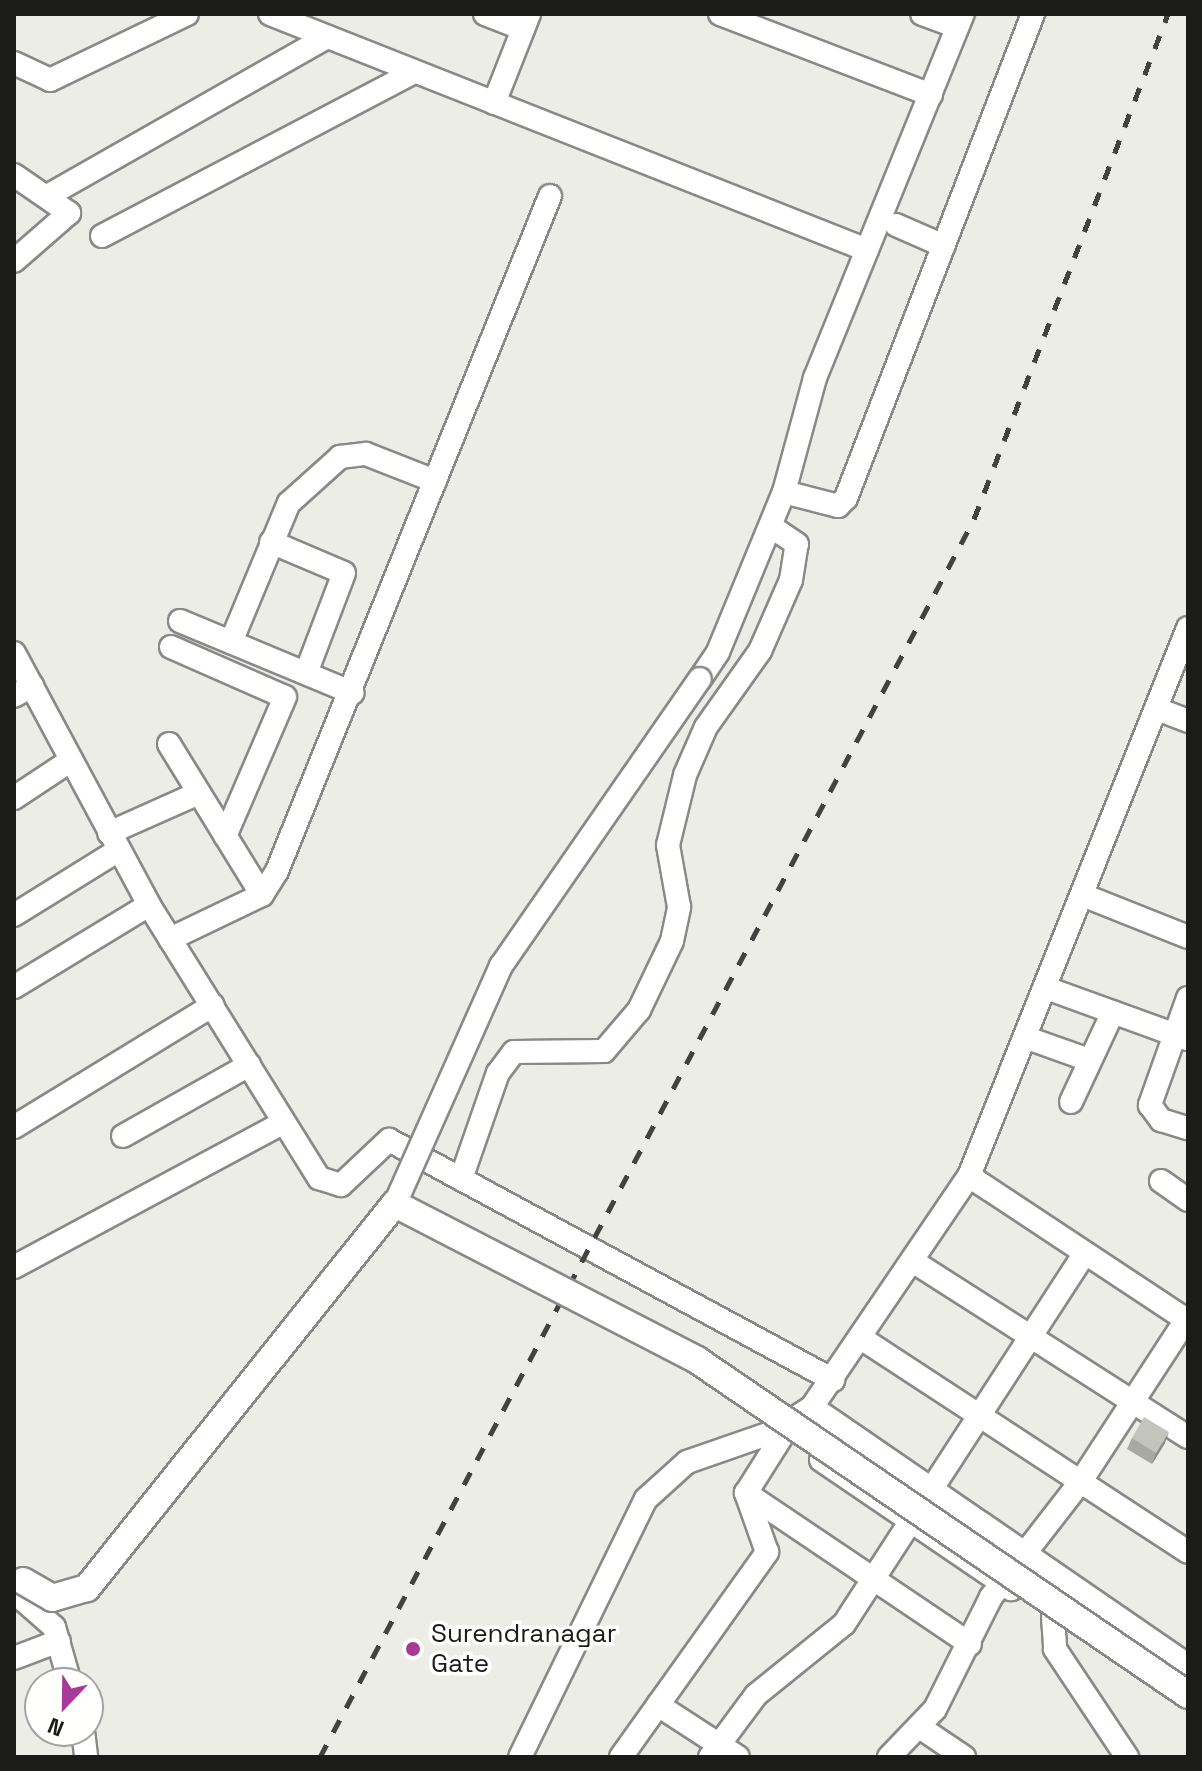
<!DOCTYPE html>
<style>
body{margin:0}
#map{position:relative;width:1202px;height:1771px;overflow:hidden;background:#ecede7;font-family:"Space Grotesk",sans-serif}
div>[style]{position:absolute}
[style*='--x']{left:calc(var(--x)*1px);top:calc(var(--y)*1px);width:calc(var(--w)*1px);rotate:calc(var(--a)*1deg)}
.roads{filter:drop-shadow(2px 0 #898a85) drop-shadow(-2px 0 #898a85) drop-shadow(0 2px #898a85) drop-shadow(0 -2px #898a85)}
.minor>*{height:22px;margin:-11px;padding:0 11px;transform-origin:11px;border-radius:11px;background:#fff}
.rail>*{height:5px;margin-top:-2.5px;transform-origin:0;background:repeating-linear-gradient(90deg,#424240 0 14px,transparent 0 28px)}
.bridges{filter:drop-shadow(2px 0 #898a85) drop-shadow(-2px 0 #898a85) drop-shadow(0 2px #898a85) drop-shadow(0 -2px #898a85)}
.minor-bridge>*{height:22px;margin:-11px;padding:0 11px;transform-origin:11px;border-radius:11px;background:#fff}
.major-bridge>*{height:26px;margin:-13px;padding:0 13px;transform-origin:13px;border-radius:13px;background:#fff}
.wall>*{inset:0;background:#a9a9a4}
.shaded-wall>*{inset:0;background:#898986}
.building>*{inset:0;background:#c4c4bf}
.dots>*{width:22px;height:22px;translate:-50% -50%;box-sizing:border-box;border:4px solid #fffffe;border-radius:50%}
span{translate:-50% -50%;white-space:nowrap;text-align:center;line-height:1.15;-webkit-text-stroke:7px #fffffe;paint-order:stroke}
.poi-label{font-size:26px;color:#1b1b19}
.left{translate:0 -50%;text-align:left}
.frame{position:absolute;inset:0;border:16px solid #1b1b19;pointer-events:none}
.north{position:absolute;left:24px;top:1667px;width:80px;height:80px;box-sizing:border-box;background:#fffffe;border:2px solid #a4a4a2;border-radius:50%;rotate:202deg;font-size:22px;font-weight:700;line-height:32px;text-align:center;color:#1b1b19}
.north::after{content:'';display:block;margin:auto;width:28px;height:36px;background:#a93996;clip-path:polygon(50% 0,100% 100%,50% 72%,0 100%)}
</style>
<div id="map">
<div class="roads">
<div class="minor">
<div style="--x:270;--y:14;--w:642;--a:21.57"></div>
<div style="--x:485;--y:14;--w:41;--a:21.5"></div>
<div style="--x:720;--y:14;--w:226;--a:21"></div>
<div style="--x:922;--y:14;--w:37;--a:20"></div>
<div style="--x:14;--y:63;--w:40;--a:25"></div>
<div style="--x:50;--y:80;--w:152;--a:-25.7"></div>
<div style="--x:494;--y:103;--w:96;--a:-68.5"></div>
<div style="--x:14;--y:175;--w:67;--a:34.6"></div>
<div style="--x:69;--y:213;--w:73;--a:138.9"></div>
<div style="--x:49;--y:195;--w:320;--a:-29.6"></div>
<div style="--x:896;--y:225;--w:52;--a:23.6"></div>
<div style="--x:102;--y:236;--w:352;--a:-27.7"></div>
<div style="--x:784;--y:492;--w:118;--a:-74.8"></div>
<div style="--x:815;--y:378;--w:393;--a:-67.9"></div>
<div style="--x:271;--y:542;--w:79;--a:23"></div>
<div style="--x:344;--y:573;--w:107;--a:110.8"></div>
<div style="--x:180;--y:621;--w:187;--a:22.6"></div>
<div style="--x:231;--y:642;--w:151;--a:-67.4"></div>
<div style="--x:289;--y:503;--w:69;--a:-42"></div>
<div style="--x:340;--y:457;--w:26;--a:-7"></div>
<div style="--x:366;--y:454;--w:74;--a:21.4"></div>
<div style="--x:171;--y:647;--w:124;--a:23.7"></div>
<div style="--x:285;--y:697;--w:151;--a:113.3"></div>
<div style="--x:14;--y:653;--w:286;--a:61.8"></div>
<div style="--x:149;--y:905;--w:322;--a:58.1"></div>
<div style="--x:319;--y:1178;--w:23;--a:18"></div>
<div style="--x:341;--y:1185;--w:66;--a:-43.2"></div>
<div style="--x:389;--y:1140;--w:505;--a:28.39"></div>
<div style="--x:700;--y:679;--w:32;--a:-56"></div>
<div style="--x:718;--y:652;--w:173;--a:-67.6"></div>
<div style="--x:784;--y:492;--w:56;--a:14.5"></div>
<div style="--x:838;--y:506;--w:11;--a:-45"></div>
<div style="--x:846;--y:498;--w:519;--a:-68.88"></div>
<div style="--x:14;--y:696;--w:21;--a:-29"></div>
<div style="--x:1157;--y:709;--w:33;--a:21"></div>
<div style="--x:169;--y:744;--w:177;--a:58.4"></div>
<div style="--x:14;--y:798;--w:67;--a:-33.5"></div>
<div style="--x:109;--y:833;--w:98;--a:-24"></div>
<div style="--x:1085;--y:896;--w:111;--a:21.7"></div>
<div style="--x:14;--y:915;--w:123;--a:-31.8"></div>
<div style="--x:170;--y:939;--w:102;--a:-25.6"></div>
<div style="--x:262;--y:895;--w:28;--a:-58"></div>
<div style="--x:277;--y:871;--w:728;--a:-67.98"></div>
<div style="--x:14;--y:987;--w:158;--a:-31.3"></div>
<div style="--x:1049;--y:989;--w:147;--a:19.9"></div>
<div style="--x:1188;--y:998;--w:114;--a:109.6"></div>
<div style="--x:1150;--y:1105;--w:19;--a:54"></div>
<div style="--x:1161;--y:1120;--w:28;--a:17"></div>
<div style="--x:1030;--y:1039;--w:63;--a:19.6"></div>
<div style="--x:1071;--y:1102;--w:99;--a:-65"></div>
<div style="--x:14;--y:1127;--w:233;--a:-31.5"></div>
<div style="--x:123;--y:1136;--w:145;--a:-29.4"></div>
<div style="--x:969;--y:1176;--w:263;--a:33.5"></div>
<div style="--x:461;--y:1179;--w:112;--a:-70.8"></div>
<div style="--x:498;--y:1073;--w:26;--a:-53"></div>
<div style="--x:514;--y:1052;--w:90;--a:-0.6"></div>
<div style="--x:604;--y:1051;--w:54;--a:-49.5"></div>
<div style="--x:639;--y:1010;--w:76;--a:-64.4"></div>
<div style="--x:672;--y:941;--w:35;--a:-78"></div>
<div style="--x:679;--y:907;--w:63;--a:-100.1"></div>
<div style="--x:668;--y:845;--w:72;--a:-76.3"></div>
<div style="--x:685;--y:775;--w:52;--a:-66.4"></div>
<div style="--x:706;--y:727;--w:93;--a:-54.6"></div>
<div style="--x:760;--y:651;--w:77;--a:-66.4"></div>
<div style="--x:791;--y:580;--w:36;--a:-81"></div>
<div style="--x:797;--y:544;--w:29;--a:-146"></div>
<div style="--x:1161;--y:1181;--w:33;--a:35"></div>
<div style="--x:914;--y:1262;--w:325;--a:32.6"></div>
<div style="--x:14;--y:1267;--w:306;--a:-28.2"></div>
<div style="--x:864;--y:1340;--w:387;--a:33.2"></div>
<div style="--x:812;--y:1407;--w:456;--a:34.5"></div>
<div style="--x:821;--y:1460;--w:230;--a:34.2"></div>
<div style="--x:746;--y:1493;--w:270;--a:34"></div>
<div style="--x:14;--y:1592;--w:53;--a:41.2"></div>
<div style="--x:54;--y:1627;--w:58;--a:74.1"></div>
<div style="--x:1053;--y:1617;--w:32;--a:86"></div>
<div style="--x:1055;--y:1649;--w:130;--a:56.3"></div>
<div style="--x:14;--y:1658;--w:48;--a:-20.7"></div>
<div style="--x:658;--y:1705;--w:95;--a:33"></div>
<div style="--x:921;--y:1728;--w:52;--a:34"></div>
<div style="--x:83;--y:1731;--w:26;--a:83"></div>
<div style="--x:520;--y:1757;--w:287;--a:-64"></div>
<div style="--x:646;--y:1499;--w:55;--a:-42.1"></div>
<div style="--x:687;--y:1462;--w:91;--a:-19.2"></div>
<div style="--x:773;--y:1432;--w:46;--a:-32.7"></div>
<div style="--x:812;--y:1407;--w:279;--a:-55.8"></div>
<div style="--x:969;--y:1176;--w:590;--a:-68.22"></div>
<div style="--x:621;--y:1757;--w:252;--a:-54.5"></div>
<div style="--x:767;--y:1552;--w:63;--a:-109.6"></div>
<div style="--x:746;--y:1493;--w:71;--a:-57.7"></div>
<div style="--x:710;--y:1757;--w:77;--a:-53.4"></div>
<div style="--x:756;--y:1695;--w:113;--a:-38.9"></div>
<div style="--x:844;--y:1624;--w:442;--a:-57"></div>
<div style="--x:889;--y:1757;--w:66;--a:-46.2"></div>
<div style="--x:935;--y:1709;--w:125;--a:-63.4"></div>
<div style="--x:991;--y:1597;--w:147;--a:-52.2"></div>
<div style="--x:1081;--y:1481;--w:196;--a:-56.9"></div>
</div>
</div>
<div class="rail">
<div style="--x:320;--y:1757;--w:1400;--a:-62.15"></div>
<div style="--x:974;--y:519;--w:541;--a:-68.99"></div>
</div>
<div class="bridges">
<div class="minor-bridge">
<div style="--x:395;--y:1204;--w:261;--a:-66"></div>
<div style="--x:501;--y:966;--w:349;--a:-55.3"></div>
</div>
<div class="major-bridge">
<div style="--x:23;--y:1581;--w:34;--a:30"></div>
<div style="--x:52;--y:1598;--w:36;--a:-16"></div>
<div style="--x:87;--y:1588;--w:492;--a:-51.3"></div>
<div style="--x:395;--y:1204;--w:340;--a:27.3"></div>
<div style="--x:697;--y:1360;--w:594;--a:34.3"></div>
</div>
</div>
<div class="wall">
<div style="clip-path:polygon(1132px 1438px,1165px 1443px,1152px 1464px,1127px 1449px)"></div>
</div>
<div class="shaded-wall">
<div style="clip-path:polygon(1169px 1432px,1165px 1443px,1152px 1464px,1156px 1453px)"></div>
</div>
<div class="building">
<div style="clip-path:polygon(1144px 1417px,1169px 1432px,1156px 1453px,1132px 1438px)"></div>
</div>
<div class="dots">
<div style="left:413px;top:1649px;background:#a93996"></div>
</div>
<div class="poi-label">
<span class="left" style="left:431px;top:1649px">Surendranagar<br>Gate</span>
</div>
<div class="frame"></div>
<div class="north">N</div>
</div>
